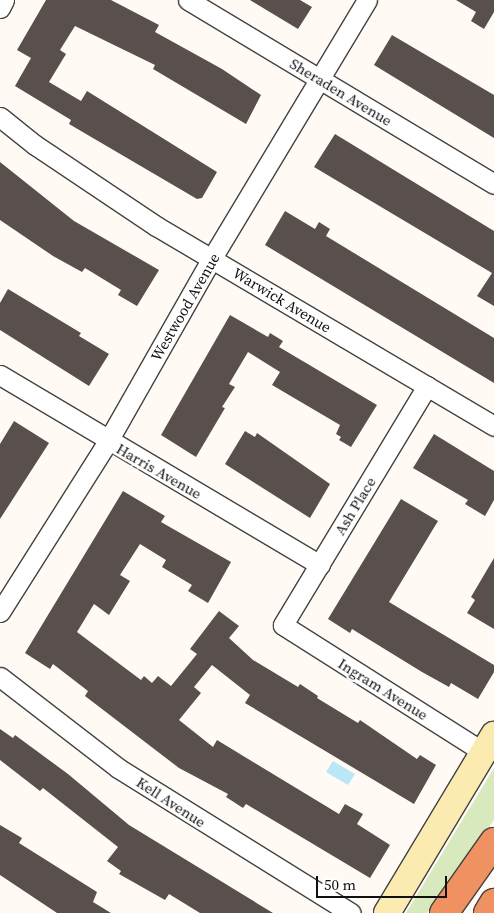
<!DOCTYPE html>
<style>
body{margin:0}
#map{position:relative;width:494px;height:913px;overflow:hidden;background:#fffbf4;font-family:"Source Serif 4",serif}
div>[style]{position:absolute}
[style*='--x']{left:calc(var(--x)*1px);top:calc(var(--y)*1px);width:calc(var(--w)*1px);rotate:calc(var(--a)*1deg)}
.green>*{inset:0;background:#d9e9be}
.water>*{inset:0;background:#bae6f5}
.building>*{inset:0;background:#59504d}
.roads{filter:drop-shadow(1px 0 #434343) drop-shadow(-1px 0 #434343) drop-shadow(0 1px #434343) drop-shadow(0 -1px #434343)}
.minor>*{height:19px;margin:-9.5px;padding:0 9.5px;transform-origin:9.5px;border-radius:9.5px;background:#fff}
.secondary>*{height:26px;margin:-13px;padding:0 13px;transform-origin:13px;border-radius:13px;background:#fcebb1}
.motorway>*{height:28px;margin:-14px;padding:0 14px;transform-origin:14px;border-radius:14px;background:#f09161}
span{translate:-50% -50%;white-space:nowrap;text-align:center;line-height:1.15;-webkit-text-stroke:5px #fff;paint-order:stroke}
.street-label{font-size:15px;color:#101010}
.scale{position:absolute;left:316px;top:876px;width:131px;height:22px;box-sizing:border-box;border:2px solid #101010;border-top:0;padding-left:6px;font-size:15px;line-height:18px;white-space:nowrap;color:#101010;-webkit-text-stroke:4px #fff;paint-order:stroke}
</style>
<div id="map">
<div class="green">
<div style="clip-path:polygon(494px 768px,494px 820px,427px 913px,406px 913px)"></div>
</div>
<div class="water">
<div style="clip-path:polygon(333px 761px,355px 774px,348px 785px,326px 772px)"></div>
</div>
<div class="building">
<div style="clip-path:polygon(46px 0,111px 0,159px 25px,155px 32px,222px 69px,261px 95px,246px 124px,153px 69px,155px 65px,75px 26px,60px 50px,66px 54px,49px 82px,81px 101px,87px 91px,217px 172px,202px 198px,197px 199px,69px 124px,71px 120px,15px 86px,31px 58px,17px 50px)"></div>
<div style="clip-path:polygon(250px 0,300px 0,312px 7px,298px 29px)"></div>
<div style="clip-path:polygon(456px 0,494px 0,494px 12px,484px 29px,471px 21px,476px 12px)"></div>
<div style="clip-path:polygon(392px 35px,494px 95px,494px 138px,374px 65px)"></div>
<div style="clip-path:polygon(335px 134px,494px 231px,494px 306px,477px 296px,492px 273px,314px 167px)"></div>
<div style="clip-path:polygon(0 162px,74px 221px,159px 270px,137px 306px,118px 295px,121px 290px,85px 268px,82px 272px,53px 256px,0 220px)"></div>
<div style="clip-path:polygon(285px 211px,315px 229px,319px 222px,330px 229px,326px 236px,494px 338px,494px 383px,265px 245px)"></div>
<div style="clip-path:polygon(8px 289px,81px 333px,79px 336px,109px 354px,89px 386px,0 330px,0 303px)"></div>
<div style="clip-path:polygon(230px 315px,268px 337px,270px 333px,283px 341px,279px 347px,377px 405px,351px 447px,339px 440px,341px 437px,336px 434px,340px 425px,272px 385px,280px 372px,248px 352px,229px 384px,235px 387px,222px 407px,225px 408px,196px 457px,161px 435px)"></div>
<div style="clip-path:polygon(14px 421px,49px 443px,0 519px,0 444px)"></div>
<div style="clip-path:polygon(245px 431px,255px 437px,257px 433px,330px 484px,310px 518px,225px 464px)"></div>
<div style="clip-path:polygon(434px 434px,494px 471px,494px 500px,485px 516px,465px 504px,468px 500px,413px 468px)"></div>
<div style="clip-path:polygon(123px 491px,165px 516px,161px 522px,231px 562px,208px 603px,188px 591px,192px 585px,162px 567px,166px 560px,140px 544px,120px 575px,130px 581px,109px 615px,94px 604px,77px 632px,141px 680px,144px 676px,152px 683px,158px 676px,171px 686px,197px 654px,190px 649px,219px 611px,239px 626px,229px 638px,253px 660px,298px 687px,300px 684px,318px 696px,317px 698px,358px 723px,360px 720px,417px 759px,420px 755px,436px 765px,414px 804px,245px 703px,250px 695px,212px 665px,194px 687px,201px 693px,179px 720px,213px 747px,217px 740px,339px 814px,345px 804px,363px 814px,357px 824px,390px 845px,370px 878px,246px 804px,243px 808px,226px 797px,228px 794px,179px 768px,85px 696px,88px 691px,53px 664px,50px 669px,25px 653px)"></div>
<div style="clip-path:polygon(401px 499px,438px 521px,389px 602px,494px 665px,494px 672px,478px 699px,451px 683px,449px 687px,422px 672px,352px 629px,350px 633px,328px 619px)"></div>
<div style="clip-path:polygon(494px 558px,494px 629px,467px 613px,475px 600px,471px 597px)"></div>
<div style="clip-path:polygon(0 729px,13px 738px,15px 735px,68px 774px,129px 825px,273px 913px,200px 913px,169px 894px,165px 900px,119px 874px,121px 871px,107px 861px,118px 847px,43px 788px,40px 791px,0 760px)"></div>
<div style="clip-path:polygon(0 825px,22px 838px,19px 843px,97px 892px,93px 902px,111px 913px,57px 913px,0 875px)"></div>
</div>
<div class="roads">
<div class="minor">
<div style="--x:188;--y:0;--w:357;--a:31"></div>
<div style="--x:0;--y:8;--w:9;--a:-63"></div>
<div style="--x:0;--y:117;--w:45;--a:38.7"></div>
<div style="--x:35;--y:145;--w:146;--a:33.8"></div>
<div style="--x:156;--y:226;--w:393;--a:30.6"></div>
<div style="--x:0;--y:375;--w:372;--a:30.7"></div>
<div style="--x:427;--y:386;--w:279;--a:121.1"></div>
<div style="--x:283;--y:625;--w:237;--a:32.4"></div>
<div style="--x:0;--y:612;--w:202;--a:-57.7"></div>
<div style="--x:108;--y:441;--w:210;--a:-60.4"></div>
<div style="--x:212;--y:258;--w:301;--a:-59"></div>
<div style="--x:0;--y:677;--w:149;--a:37.6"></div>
<div style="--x:118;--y:768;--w:274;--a:31.9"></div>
</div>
<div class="secondary">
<div style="--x:387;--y:913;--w:208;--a:-59"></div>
</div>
<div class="motorway">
<div style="--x:444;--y:913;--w:87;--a:-54.8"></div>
<div style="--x:488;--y:913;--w:12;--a:-59"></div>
</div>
</div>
<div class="street-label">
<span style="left:341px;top:92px;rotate:31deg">Sheraden Avenue</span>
<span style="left:282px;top:300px;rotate:31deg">Warwick Avenue</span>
<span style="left:185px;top:307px;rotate:-60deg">Westwood Avenue</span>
<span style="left:159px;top:471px;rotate:30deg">Harris Avenue</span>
<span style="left:355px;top:506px;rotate:-59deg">Ash Place</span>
<span style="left:383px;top:689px;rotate:32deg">Ingram Avenue</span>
<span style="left:171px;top:802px;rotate:33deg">Kell Avenue</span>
</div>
<div class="scale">50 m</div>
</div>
